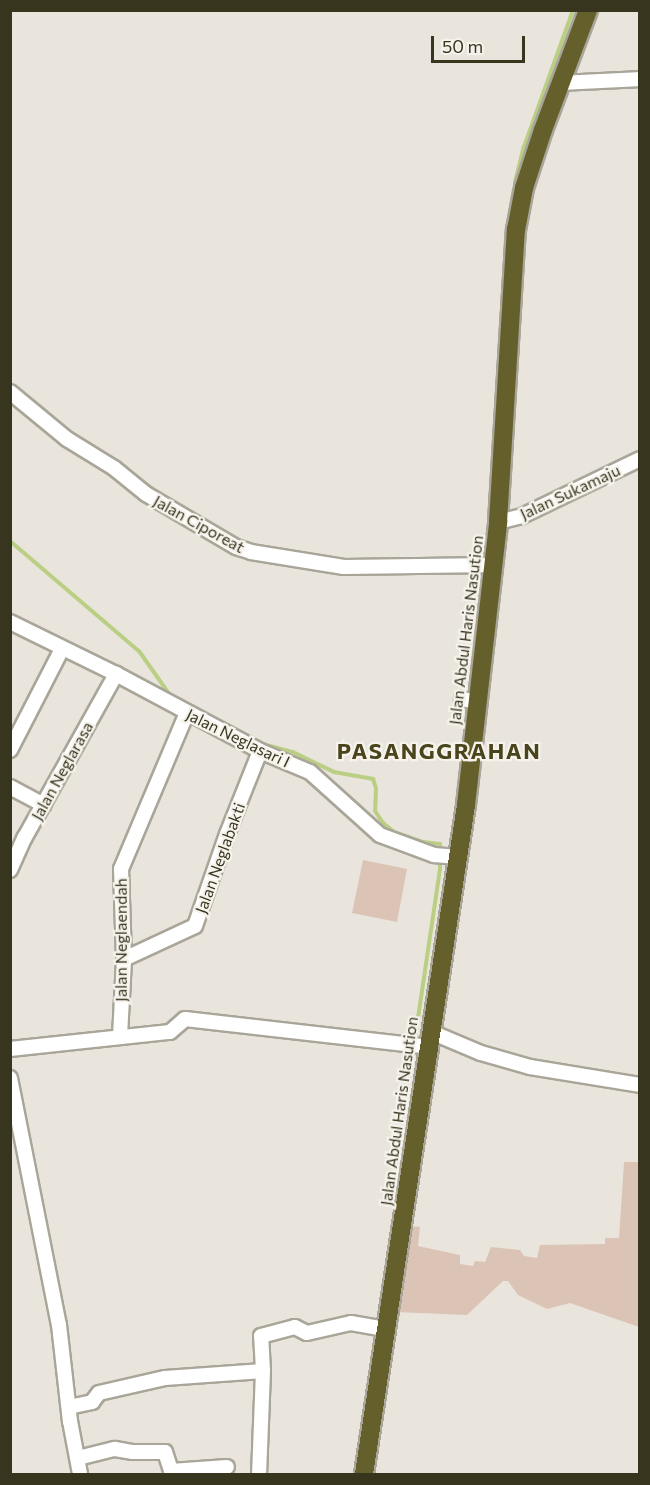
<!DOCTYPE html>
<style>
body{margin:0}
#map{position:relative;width:650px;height:1485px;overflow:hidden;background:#e9e5dd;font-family:Commissioner,sans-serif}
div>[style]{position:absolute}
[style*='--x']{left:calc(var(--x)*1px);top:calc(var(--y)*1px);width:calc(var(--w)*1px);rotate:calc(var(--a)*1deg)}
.green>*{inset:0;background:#dbc4b6}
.stream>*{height:4px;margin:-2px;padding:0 2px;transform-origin:2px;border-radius:2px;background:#bacf84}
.roads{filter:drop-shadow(2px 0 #a9a699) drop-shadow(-2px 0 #a9a699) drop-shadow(0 2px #a9a699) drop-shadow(0 -2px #a9a699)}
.street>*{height:14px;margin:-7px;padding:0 7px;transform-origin:7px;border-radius:7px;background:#fff}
.highway>*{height:18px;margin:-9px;padding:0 9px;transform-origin:9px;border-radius:9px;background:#645f2b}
span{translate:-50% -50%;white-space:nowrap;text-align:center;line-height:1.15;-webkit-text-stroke:4.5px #f6f3ed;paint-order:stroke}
.street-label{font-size:16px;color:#38351f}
.district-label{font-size:22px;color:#4a441c;font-weight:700;letter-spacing:1.5px}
.frame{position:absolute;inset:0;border:12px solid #38351f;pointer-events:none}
.scale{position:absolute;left:431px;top:36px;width:94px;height:27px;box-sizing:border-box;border:3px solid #38351f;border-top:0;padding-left:8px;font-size:18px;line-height:21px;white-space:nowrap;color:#38351f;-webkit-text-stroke:4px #f6f3ed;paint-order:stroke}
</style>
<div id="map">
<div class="green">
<div style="clip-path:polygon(363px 860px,407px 869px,397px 922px,352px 913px)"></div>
<div style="clip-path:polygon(624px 1162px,639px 1162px,639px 1327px,570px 1303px,547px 1309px,518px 1295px,508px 1281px,503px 1281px,467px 1315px,395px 1312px,411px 1226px,420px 1227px,418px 1246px,460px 1255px,460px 1264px,473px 1266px,475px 1261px,485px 1262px,491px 1247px,520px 1250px,524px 1256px,537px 1258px,540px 1245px,605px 1244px,605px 1238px,619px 1238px)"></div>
</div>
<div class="stream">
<div style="--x:515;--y:182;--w:36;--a:-76"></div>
<div style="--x:524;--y:147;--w:145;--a:-70.3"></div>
<div style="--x:507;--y:229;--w:41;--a:-80.1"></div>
<div style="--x:505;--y:266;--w:31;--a:-88"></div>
<div style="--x:136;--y:477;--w:31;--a:36"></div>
<div style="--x:10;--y:541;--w:170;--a:40.5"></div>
<div style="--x:139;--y:651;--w:57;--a:54.9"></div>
<div style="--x:259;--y:743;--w:35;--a:15"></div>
<div style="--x:293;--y:752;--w:46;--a:26"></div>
<div style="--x:334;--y:772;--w:40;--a:10"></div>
<div style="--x:373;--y:779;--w:9;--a:72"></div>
<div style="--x:376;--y:788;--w:23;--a:92"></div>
<div style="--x:375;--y:811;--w:14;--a:56"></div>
<div style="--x:383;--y:823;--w:14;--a:39"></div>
<div style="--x:394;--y:832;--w:31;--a:19"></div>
<div style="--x:423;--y:842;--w:17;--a:7"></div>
<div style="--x:440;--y:844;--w:25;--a:90"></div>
<div style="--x:440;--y:869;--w:172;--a:98.4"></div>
</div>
<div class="roads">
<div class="street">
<div style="--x:562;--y:83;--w:78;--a:-2.9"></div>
<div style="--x:10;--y:392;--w:74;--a:39.5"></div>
<div style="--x:67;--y:439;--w:55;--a:31.7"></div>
<div style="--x:114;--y:468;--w:41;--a:39.1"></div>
<div style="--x:146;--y:494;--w:104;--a:30.5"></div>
<div style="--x:236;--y:547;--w:16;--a:18"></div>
<div style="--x:251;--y:552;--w:94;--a:9.2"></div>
<div style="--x:344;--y:567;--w:149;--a:-0.8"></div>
<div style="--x:498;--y:522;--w:25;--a:-14"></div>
<div style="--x:522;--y:516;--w:131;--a:-25.8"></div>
<div style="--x:10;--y:622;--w:118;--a:26.1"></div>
<div style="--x:116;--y:674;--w:163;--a:28.1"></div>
<div style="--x:260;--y:751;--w:54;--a:22.8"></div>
<div style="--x:310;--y:772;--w:94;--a:42"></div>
<div style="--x:380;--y:835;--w:58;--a:20.3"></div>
<div style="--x:434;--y:855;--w:24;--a:5"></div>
<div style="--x:462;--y:699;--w:16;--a:11"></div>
<div style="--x:10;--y:750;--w:114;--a:-62.8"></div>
<div style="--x:10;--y:787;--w:38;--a:28"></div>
<div style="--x:10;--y:870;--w:36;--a:-66"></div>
<div style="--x:25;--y:837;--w:187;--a:-60.8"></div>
<div style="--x:124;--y:959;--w:78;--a:-24.9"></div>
<div style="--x:195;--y:926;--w:97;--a:-70.8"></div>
<div style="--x:227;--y:834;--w:89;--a:-68.3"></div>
<div style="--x:431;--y:1032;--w:54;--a:22.8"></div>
<div style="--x:481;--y:1053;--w:51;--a:15.9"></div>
<div style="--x:530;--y:1067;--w:111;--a:9.3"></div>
<div style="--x:120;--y:1036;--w:77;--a:-87"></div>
<div style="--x:124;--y:959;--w:90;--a:-91.9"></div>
<div style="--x:121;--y:869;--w:169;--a:-67.1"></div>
<div style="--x:10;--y:1049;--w:161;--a:-6.1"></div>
<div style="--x:170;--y:1032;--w:20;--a:-41"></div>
<div style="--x:185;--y:1019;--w:246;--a:6.5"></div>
<div style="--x:10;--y:1078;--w:252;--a:78.8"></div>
<div style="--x:59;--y:1325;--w:97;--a:83.5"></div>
<div style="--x:70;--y:1421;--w:54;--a:79.3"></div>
<div style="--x:263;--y:1371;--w:35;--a:-93"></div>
<div style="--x:261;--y:1336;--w:35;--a:-15"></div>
<div style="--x:295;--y:1327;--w:13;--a:27"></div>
<div style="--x:307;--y:1333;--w:45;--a:-12.8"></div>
<div style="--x:351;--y:1323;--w:36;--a:10"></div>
<div style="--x:69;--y:1407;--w:24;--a:-12"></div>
<div style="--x:92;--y:1402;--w:11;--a:-52"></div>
<div style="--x:99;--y:1393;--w:68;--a:-12.8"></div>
<div style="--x:165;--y:1378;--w:98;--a:-4.1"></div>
<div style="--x:263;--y:1371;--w:103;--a:92.2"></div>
<div style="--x:78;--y:1458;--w:38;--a:-14"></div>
<div style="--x:115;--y:1449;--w:17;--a:10"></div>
<div style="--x:132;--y:1452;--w:33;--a:0"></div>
<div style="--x:165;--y:1452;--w:20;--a:72"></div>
<div style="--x:171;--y:1471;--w:56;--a:-4.1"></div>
</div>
<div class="highway">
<div style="--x:364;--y:1474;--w:677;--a:-81.33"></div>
<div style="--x:466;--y:805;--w:285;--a:-83.5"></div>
<div style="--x:498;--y:522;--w:293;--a:-86.5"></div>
<div style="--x:516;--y:230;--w:43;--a:-79.2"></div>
<div style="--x:524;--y:188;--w:61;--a:-71.9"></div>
<div style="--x:543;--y:130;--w:128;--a:-69.4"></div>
</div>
</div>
<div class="street-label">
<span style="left:570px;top:492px;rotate:-25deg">Jalan Sukamaju</span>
<span style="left:199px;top:524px;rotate:29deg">Jalan Ciporeat</span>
<span style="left:466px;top:630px;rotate:-83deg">Jalan Abdul Haris Nasution</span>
<span style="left:238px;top:738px;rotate:26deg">Jalan Neglasari I</span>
<span style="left:62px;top:771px;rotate:-61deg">Jalan Neglarasa</span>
<span style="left:220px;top:858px;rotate:-70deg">Jalan Neglabakti</span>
<span style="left:121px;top:940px;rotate:-90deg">Jalan Neglaendah</span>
<span style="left:399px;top:1111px;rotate:-82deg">Jalan Abdul Haris Nasution</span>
</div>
<div class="district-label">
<span style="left:439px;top:751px">PASANGGRAHAN</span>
</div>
<div class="frame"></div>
<div class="scale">50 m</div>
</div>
